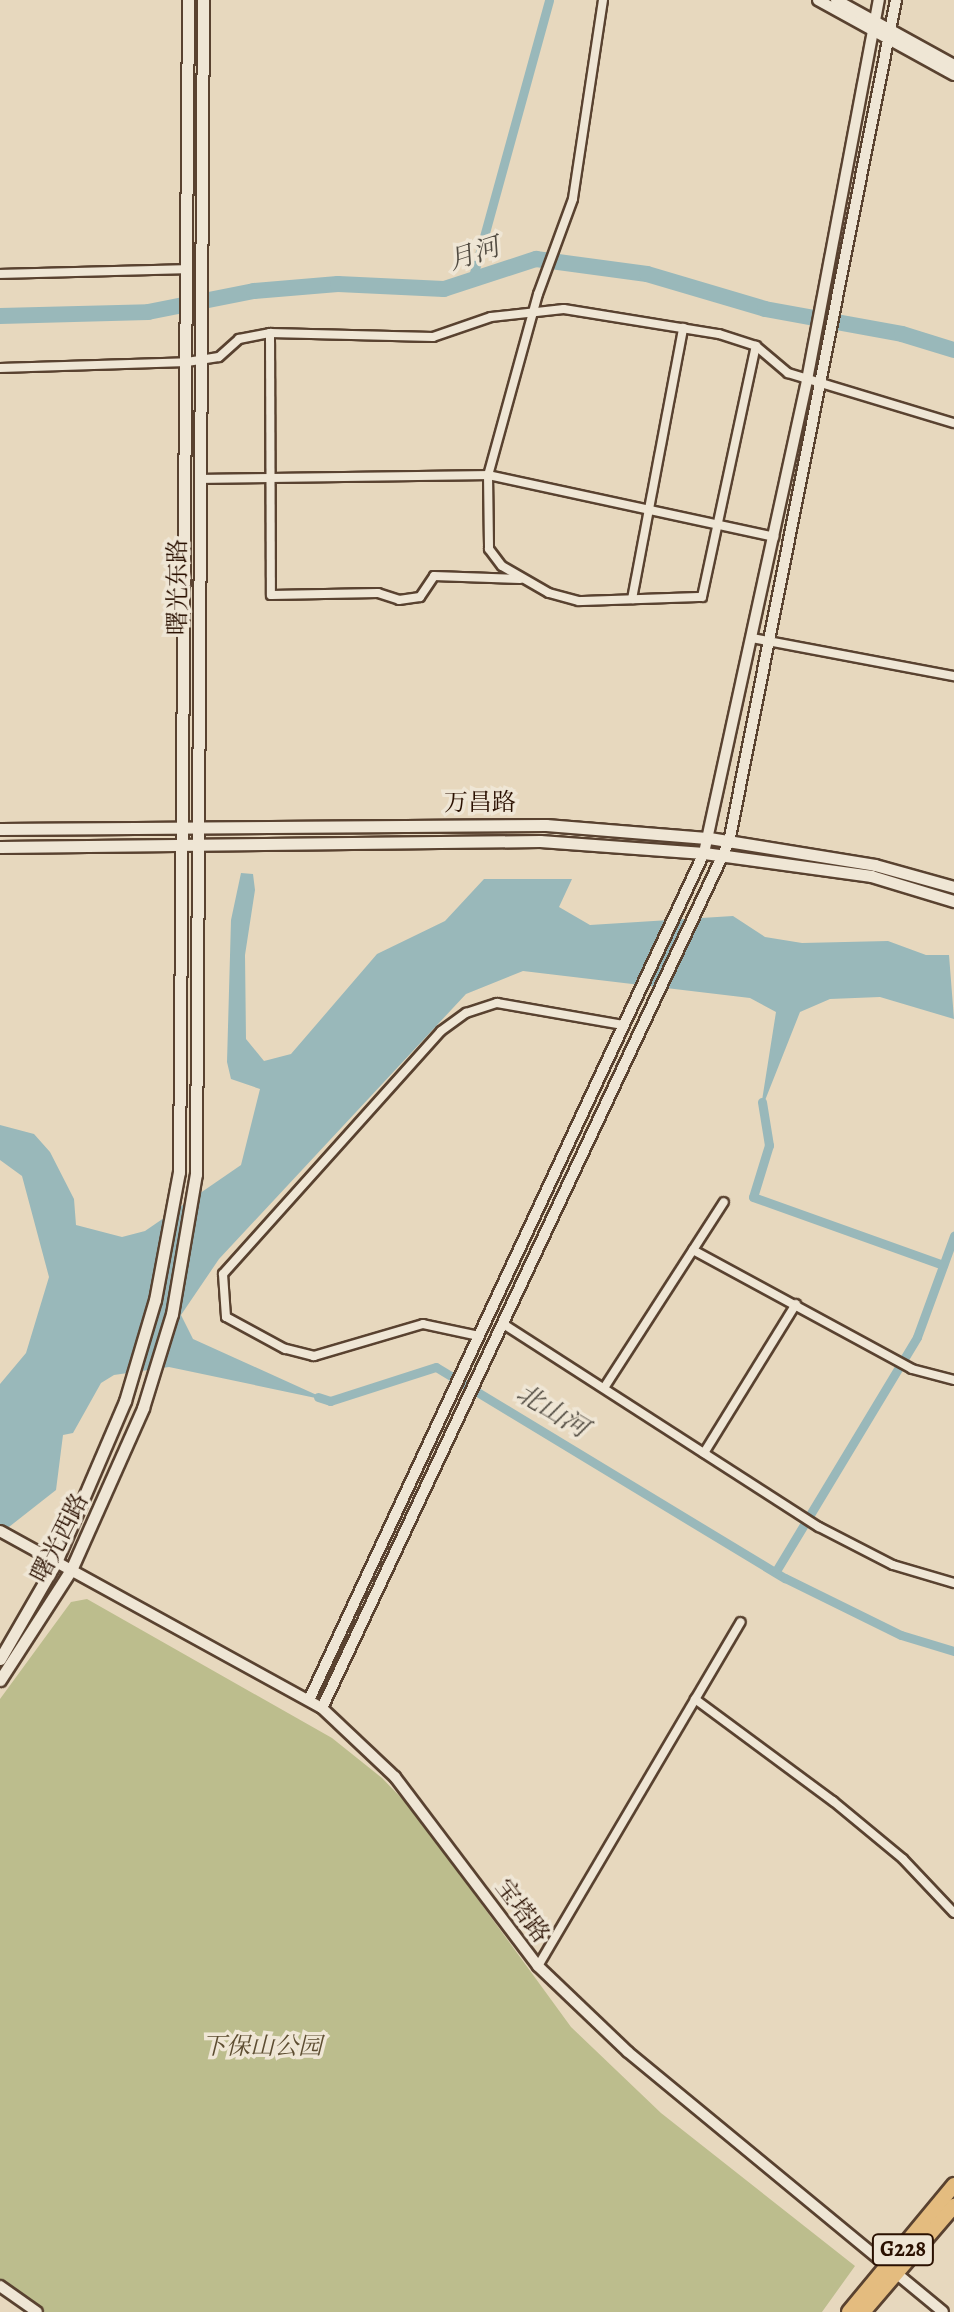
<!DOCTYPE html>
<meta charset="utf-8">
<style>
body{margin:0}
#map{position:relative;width:954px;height:2312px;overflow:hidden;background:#e7d8be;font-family:Alegreya,"Noto Serif SC",serif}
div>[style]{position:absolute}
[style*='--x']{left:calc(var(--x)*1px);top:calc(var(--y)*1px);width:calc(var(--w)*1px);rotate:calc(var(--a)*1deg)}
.green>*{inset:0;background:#bcbd8d}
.water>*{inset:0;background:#99b8ba}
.canal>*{height:9px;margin:-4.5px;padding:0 4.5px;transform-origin:4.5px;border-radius:4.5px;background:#99b8ba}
.river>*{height:16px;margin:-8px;padding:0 8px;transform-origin:8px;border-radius:8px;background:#99b8ba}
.roads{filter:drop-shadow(2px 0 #594230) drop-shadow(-2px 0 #594230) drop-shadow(0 2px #594230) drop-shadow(0 -2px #594230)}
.minor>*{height:8px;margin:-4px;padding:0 4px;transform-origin:4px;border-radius:4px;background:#efe6d5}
.tertiary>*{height:10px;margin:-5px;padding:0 5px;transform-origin:5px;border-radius:5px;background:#efe6d5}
.secondary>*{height:11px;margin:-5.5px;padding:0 5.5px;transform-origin:5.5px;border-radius:5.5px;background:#efe6d5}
.trunk>*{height:14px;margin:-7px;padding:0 7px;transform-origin:7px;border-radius:7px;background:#e4bc7f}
span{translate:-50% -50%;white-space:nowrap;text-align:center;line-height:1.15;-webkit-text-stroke:7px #efe6d5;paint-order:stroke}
.shield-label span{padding:2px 6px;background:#efe6d5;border:2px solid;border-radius:6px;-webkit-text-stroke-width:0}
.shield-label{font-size:22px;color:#2a1000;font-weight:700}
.street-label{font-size:24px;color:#2a1000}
.park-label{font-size:24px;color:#5d4d31;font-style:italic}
.water-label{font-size:26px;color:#514b41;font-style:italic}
</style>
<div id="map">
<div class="green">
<div style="clip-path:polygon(87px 1599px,332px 1738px,382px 1778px,412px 1809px,571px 2027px,661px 2113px,855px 2266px,822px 2312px,42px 2312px,0 2282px,0 1699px,71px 1602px)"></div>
</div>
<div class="water">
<div style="clip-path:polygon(241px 873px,253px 874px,255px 890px,245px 955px,246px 1039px,264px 1061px,291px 1054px,377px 954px,445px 921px,484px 879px,572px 879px,559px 907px,590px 925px,733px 916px,765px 937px,802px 943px,888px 941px,926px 955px,949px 955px,954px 1019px,880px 997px,830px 999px,800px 1012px,760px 1113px,776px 1012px,750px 998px,523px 971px,466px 994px,219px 1259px,181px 1315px,193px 1339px,330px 1401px,169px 1367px,114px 1375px,101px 1383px,73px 1433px,63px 1435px,56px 1490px,0 1534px,0 1384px,26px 1353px,49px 1277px,22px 1176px,0 1160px,0 1125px,34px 1134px,50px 1152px,74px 1199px,76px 1225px,122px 1237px,145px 1231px,241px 1165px,260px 1089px,231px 1079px,227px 1062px,231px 920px)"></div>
</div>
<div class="canal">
<div style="--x:472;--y:280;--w:290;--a:-74.6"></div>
<div style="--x:762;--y:1102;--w:44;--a:80.8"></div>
<div style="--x:769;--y:1145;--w:54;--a:107.1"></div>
<div style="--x:753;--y:1197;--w:202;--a:19.7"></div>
<div style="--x:318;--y:1397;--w:13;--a:18"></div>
<div style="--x:330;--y:1401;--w:111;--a:-17.8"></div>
<div style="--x:436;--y:1367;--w:408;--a:31.2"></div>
<div style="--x:785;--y:1578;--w:129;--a:26.2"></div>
<div style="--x:901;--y:1635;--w:55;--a:16.8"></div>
<div style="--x:776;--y:1571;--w:273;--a:-58.9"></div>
<div style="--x:917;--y:1337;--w:108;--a:-69.9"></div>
</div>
<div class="river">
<div style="--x:0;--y:316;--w:148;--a:-1.5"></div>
<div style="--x:148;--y:312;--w:108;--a:-11.2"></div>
<div style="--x:254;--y:291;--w:84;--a:-4.8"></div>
<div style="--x:338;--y:284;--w:106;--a:2.7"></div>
<div style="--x:444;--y:289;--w:97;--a:-18.1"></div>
<div style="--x:536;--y:259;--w:112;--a:7.7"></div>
<div style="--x:647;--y:274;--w:123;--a:16.5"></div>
<div style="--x:765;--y:309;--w:139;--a:10.3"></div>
<div style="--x:902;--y:334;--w:54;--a:17.1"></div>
</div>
<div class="roads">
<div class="minor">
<div style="--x:603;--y:0;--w:201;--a:98.6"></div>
<div style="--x:573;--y:199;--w:101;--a:110.2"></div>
<div style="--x:538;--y:294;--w:188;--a:105.4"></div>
<div style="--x:488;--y:475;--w:74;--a:89.2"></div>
<div style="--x:489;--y:549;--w:21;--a:53"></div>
<div style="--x:502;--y:566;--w:54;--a:29.9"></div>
<div style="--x:549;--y:593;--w:31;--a:15"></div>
<div style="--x:579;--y:601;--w:123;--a:-1.9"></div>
<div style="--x:702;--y:597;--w:257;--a:-77.9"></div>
<div style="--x:0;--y:274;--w:188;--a:-1.5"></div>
<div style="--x:270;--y:333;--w:262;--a:89.8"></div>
<div style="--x:271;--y:595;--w:107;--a:-1.1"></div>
<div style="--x:378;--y:593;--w:22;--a:18"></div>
<div style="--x:399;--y:600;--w:21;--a:-8"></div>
<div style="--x:420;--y:597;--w:25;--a:-56"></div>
<div style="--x:434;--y:576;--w:86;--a:2"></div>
<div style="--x:0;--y:368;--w:187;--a:-1.8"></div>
<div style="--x:187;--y:362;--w:32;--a:-9"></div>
<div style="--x:219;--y:357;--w:27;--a:-42"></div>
<div style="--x:239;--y:339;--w:32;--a:-11"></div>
<div style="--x:270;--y:333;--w:163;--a:1.4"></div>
<div style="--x:433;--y:337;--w:61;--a:-19"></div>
<div style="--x:491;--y:317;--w:73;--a:-6.3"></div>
<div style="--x:564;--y:309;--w:157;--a:9.2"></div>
<div style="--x:719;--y:334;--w:39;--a:18"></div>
<div style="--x:756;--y:346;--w:42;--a:40.2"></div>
<div style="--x:788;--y:373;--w:173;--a:16.8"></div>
<div style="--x:200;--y:479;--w:288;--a:-0.8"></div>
<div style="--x:488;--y:475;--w:293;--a:12.2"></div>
<div style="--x:632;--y:599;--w:276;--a:-79.3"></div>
<div style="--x:752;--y:638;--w:206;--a:10.7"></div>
<div style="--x:693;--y:1250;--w:249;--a:28.5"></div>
<div style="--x:912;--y:1369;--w:43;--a:14.7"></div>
<div style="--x:505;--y:1325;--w:373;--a:32.8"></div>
<div style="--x:819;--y:1527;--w:83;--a:27.2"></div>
<div style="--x:893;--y:1565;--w:64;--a:16.4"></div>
<div style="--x:479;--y:1336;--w:57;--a:-167.9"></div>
<div style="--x:423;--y:1324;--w:114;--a:163.6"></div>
<div style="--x:314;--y:1356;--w:30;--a:-166"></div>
<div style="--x:285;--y:1349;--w:67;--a:-151.5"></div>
<div style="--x:226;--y:1317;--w:43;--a:-94"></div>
<div style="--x:223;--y:1274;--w:326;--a:-48.1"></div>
<div style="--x:441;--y:1031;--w:31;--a:-36"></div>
<div style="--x:466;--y:1013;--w:33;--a:-18"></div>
<div style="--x:497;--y:1003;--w:128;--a:9.9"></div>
<div style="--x:604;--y:1388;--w:221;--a:-57.2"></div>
<div style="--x:704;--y:1453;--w:175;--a:-58.3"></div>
<div style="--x:695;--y:1699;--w:172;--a:36.5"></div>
<div style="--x:833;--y:1801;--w:91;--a:39.6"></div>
<div style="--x:903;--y:1859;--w:74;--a:46.6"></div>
<div style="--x:538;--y:1966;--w:399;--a:-59.5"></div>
</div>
<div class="tertiary">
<div style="--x:818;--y:0;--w:155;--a:28.9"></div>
<div style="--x:836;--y:0;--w:135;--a:28.8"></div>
<div style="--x:0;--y:1531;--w:367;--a:28.8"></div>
<div style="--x:322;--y:1708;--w:100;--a:43.4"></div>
<div style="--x:395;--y:1777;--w:237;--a:52.9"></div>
<div style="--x:538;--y:1966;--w:124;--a:43.7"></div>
<div style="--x:628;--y:2052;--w:408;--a:39.5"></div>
<div style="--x:309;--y:1700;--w:935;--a:-65"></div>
<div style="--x:704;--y:853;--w:484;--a:-77.7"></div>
<div style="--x:807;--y:380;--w:387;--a:-79.3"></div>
<div style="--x:322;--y:1708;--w:957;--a:-64.83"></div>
<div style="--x:729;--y:842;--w:858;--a:-78.78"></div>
<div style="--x:0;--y:2286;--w:45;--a:35.1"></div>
</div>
<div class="secondary">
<div style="--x:0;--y:829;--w:546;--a:-0.42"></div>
<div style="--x:546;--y:825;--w:164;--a:4.6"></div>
<div style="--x:709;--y:838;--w:168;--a:9.2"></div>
<div style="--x:875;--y:865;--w:82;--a:15.6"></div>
<div style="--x:0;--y:847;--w:540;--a:-0.64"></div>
<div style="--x:540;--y:841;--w:164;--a:4.2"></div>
<div style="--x:704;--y:853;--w:169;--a:7.8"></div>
<div style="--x:871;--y:876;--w:87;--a:16.8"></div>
<div style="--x:0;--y:1659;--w:112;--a:-60"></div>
<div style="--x:56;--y:1562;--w:175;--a:-66.8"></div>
<div style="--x:125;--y:1401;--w:105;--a:-73.5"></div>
<div style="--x:155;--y:1300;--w:130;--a:-79.4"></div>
<div style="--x:179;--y:1172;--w:1172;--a:-89.56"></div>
<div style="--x:0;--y:1680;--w:131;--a:-57.2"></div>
<div style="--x:71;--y:1570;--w:177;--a:-66"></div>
<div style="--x:143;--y:1408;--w:98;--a:-72.9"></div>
<div style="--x:172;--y:1314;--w:142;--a:-80.3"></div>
<div style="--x:196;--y:1174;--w:1174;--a:-89.66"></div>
</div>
<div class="trunk">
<div style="--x:849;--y:2312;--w:165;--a:-50.4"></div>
<div style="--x:863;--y:2312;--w:140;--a:-49.4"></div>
</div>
</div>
<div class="shield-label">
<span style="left:903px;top:2250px">G228</span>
</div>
<div class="street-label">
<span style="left:178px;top:587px;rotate:-90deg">曙光东路</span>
<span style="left:480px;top:803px">万昌路</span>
<span style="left:60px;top:1538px;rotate:-63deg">曙光西路</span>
<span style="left:522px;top:1911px;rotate:53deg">宝塔路</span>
</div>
<div class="park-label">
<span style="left:262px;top:2047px">下保山公园</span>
</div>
<div class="water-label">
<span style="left:474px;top:254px;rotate:-18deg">月河</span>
<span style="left:552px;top:1411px;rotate:31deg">北山河</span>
</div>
</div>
